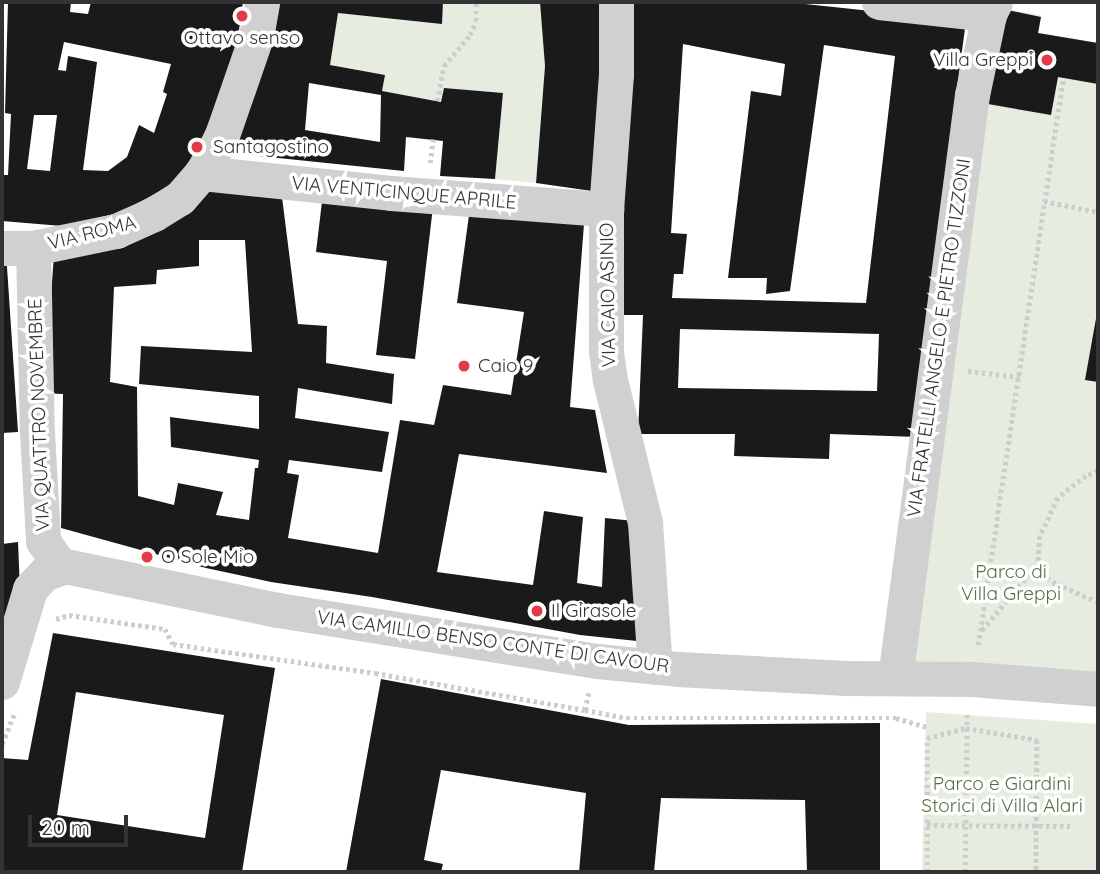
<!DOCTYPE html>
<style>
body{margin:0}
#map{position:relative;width:1100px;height:874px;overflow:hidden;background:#fff;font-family:Quicksand,sans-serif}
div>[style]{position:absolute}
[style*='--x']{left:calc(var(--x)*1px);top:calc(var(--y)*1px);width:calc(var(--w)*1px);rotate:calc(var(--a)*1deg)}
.green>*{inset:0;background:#e6ecdf}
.building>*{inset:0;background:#1a1a1a}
.path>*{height:4.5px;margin-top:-2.25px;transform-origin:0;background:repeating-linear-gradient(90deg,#cdcdcd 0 3.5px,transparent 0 7px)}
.street>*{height:35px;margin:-17.5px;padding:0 17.5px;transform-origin:17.5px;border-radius:17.5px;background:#d0d0d0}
.dots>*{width:19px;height:19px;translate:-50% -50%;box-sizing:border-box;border:4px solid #fff;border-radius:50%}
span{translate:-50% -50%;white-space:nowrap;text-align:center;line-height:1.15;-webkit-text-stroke:7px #fff;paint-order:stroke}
.poi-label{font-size:19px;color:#333}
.right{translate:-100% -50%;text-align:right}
.left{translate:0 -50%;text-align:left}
.street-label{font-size:19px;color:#333}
.park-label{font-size:19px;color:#56703f}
.frame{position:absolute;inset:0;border:4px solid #333;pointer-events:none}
.scale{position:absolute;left:28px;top:815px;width:100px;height:32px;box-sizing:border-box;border:4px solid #333;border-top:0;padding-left:9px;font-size:21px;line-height:24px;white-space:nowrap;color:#333;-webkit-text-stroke:5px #fff;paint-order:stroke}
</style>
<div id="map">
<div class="green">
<div style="clip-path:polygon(443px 2px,540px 2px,545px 66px,536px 183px,495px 179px,503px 93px,444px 88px,441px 102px,382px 91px,384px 75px,330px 65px,338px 13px,441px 24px)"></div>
<div style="clip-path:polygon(1003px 9px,1041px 15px,1039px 33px,1098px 43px,1098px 678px,913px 664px,984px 117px)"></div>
<div style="clip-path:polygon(926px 712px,1098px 724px,1098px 872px,922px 872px)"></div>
</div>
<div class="building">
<div style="clip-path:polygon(evenodd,8px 2px,71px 2px,70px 12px,88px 14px,91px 2px,243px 2px,235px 58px,198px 149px,172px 185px,119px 213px,62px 226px,2px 221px,2px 175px,8px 175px,11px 114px,5px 113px,8px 2px,64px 42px,171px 64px,163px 92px,167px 94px,154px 133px,139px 125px,127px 157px,108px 171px,83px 170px,97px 62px,68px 56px,66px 71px,58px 70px,64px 42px,8px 2px,34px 115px,57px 115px,50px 171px,27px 169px,34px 115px)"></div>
<div style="clip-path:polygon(evenodd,269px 2px,443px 2px,442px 24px,338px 13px,330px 65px,385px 75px,382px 91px,441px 102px,444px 88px,503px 93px,495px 179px,440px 176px,443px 141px,406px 137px,404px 171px,231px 153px,269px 2px,309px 83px,381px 95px,380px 142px,305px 130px,309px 83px)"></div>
<div style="clip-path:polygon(540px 2px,603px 2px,599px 192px,536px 183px,545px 66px)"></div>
<div style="clip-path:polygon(evenodd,625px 2px,786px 2px,966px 21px,927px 311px,918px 437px,830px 434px,829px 459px,734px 456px,735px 434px,638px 434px,643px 315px,611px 315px,625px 2px,683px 44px,785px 64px,781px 96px,751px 91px,728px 278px,767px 278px,766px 294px,790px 291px,824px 45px,895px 56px,866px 303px,672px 298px,674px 274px,683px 274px,687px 234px,671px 233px,683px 44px,625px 2px,680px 329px,879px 334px,877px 391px,678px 388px,680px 329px)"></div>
<div style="clip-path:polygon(1003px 9px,1041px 17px,1038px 33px,1098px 43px,1098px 84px,1058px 77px,1051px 115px,988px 104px)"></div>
<div style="clip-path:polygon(evenodd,208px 184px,281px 189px,298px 324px,327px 326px,326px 363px,394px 374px,392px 404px,298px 388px,295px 418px,389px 432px,382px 472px,289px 460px,287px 473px,299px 475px,288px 538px,378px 553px,400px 420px,434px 425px,443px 385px,511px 395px,524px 312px,457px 303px,469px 215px,584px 224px,570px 407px,595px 410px,607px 473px,459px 454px,437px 572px,533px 585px,544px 511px,583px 517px,577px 583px,602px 587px,605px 518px,634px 521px,637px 641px,580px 635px,372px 597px,271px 582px,206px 568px,61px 528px,63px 394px,37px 393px,48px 339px,54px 254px,208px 184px,199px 240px,245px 240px,252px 352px,141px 346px,139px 384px,259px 396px,259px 429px,170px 417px,171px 447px,259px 460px,258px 468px,255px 468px,249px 520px,216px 515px,223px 492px,178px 483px,174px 505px,138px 496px,137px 387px,110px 382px,114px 287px,156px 284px,157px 270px,199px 266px,199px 240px)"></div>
<div style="clip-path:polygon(323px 193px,433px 207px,415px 359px,376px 355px,387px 261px,316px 252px)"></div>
<div style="clip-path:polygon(2px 252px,6px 252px,18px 432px,2px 433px)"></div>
<div style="clip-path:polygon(1097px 313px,1098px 313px,1098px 382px,1085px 380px)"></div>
<div style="clip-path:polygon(18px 542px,20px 591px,2px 625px,2px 544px)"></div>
<div style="clip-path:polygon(evenodd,53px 633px,275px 668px,242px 872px,2px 872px,2px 758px,28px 760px,53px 633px,76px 692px,224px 715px,205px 838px,57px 815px,76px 692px)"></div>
<div style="clip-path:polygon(381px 679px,629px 725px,880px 723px,880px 872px,807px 872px,805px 800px,661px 798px,654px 872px,579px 872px,586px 793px,441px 770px,424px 860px,443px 864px,441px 872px,346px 872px)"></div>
</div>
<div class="path">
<div style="--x:437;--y:101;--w:36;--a:-79"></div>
<div style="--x:444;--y:66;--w:40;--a:-50"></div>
<div style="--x:470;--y:35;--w:15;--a:-67"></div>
<div style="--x:476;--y:21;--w:19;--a:-90"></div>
<div style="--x:430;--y:163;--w:24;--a:-83"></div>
<div style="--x:1044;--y:201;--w:55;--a:11.5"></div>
<div style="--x:968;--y:371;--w:52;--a:6.6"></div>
<div style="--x:1098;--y:471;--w:13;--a:157"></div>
<div style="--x:1086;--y:476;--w:36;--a:142"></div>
<div style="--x:1058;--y:498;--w:42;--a:115.3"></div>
<div style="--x:1040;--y:536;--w:28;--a:94"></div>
<div style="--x:1038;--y:564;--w:10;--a:73"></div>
<div style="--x:1041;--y:574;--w:19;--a:32"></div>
<div style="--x:1057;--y:584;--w:45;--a:23.7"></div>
<div style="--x:56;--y:619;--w:14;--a:-17"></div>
<div style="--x:69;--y:615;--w:97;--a:8.3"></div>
<div style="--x:165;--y:629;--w:17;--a:62"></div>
<div style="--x:173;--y:644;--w:204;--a:8.2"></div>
<div style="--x:375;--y:673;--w:213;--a:10"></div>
<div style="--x:982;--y:630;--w:87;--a:-49.7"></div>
<div style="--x:978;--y:645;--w:573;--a:-81.47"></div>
<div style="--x:589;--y:693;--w:17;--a:103"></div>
<div style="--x:585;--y:710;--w:43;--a:10.8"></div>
<div style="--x:627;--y:718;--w:269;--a:0"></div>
<div style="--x:896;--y:718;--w:32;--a:16"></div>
<div style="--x:2;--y:744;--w:35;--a:-68"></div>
<div style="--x:927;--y:825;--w:143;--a:0.4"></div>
<div style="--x:927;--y:872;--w:134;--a:-90"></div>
<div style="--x:927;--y:738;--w:40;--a:-14.4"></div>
<div style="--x:966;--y:728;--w:72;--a:9.6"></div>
<div style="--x:1037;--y:740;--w:132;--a:90.4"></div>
<div style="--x:965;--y:872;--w:160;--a:-89.3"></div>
</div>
<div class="street">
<div style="--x:616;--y:2;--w:72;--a:90"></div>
<div style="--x:616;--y:74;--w:135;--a:94.2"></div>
<div style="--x:606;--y:209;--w:143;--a:90"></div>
<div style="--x:606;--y:352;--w:28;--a:82"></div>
<div style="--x:610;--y:380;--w:146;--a:76.2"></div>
<div style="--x:645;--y:522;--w:145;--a:86.1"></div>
<div style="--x:879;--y:2;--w:111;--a:6.2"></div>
<div style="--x:202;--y:173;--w:190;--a:6"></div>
<div style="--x:391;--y:193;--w:216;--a:4.3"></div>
<div style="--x:2;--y:248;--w:31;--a:0"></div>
<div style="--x:33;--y:248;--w:85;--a:-11.6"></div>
<div style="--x:116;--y:231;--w:42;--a:-24.1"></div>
<div style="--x:154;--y:214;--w:31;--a:-32"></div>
<div style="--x:180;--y:198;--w:33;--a:-49"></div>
<div style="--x:202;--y:173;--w:40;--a:-62"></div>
<div style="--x:221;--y:138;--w:107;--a:-70.9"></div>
<div style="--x:256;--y:37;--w:36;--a:-80"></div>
<div style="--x:33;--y:248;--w:184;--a:88.8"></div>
<div style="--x:37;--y:432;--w:109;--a:86.8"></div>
<div style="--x:43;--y:541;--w:32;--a:55"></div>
<div style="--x:895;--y:678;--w:588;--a:-82.48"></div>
<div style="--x:972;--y:95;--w:83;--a:-78.1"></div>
<div style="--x:989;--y:14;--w:13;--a:-63"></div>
<div style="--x:2;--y:682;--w:97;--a:-73.2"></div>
<div style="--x:30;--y:589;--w:21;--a:-47"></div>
<div style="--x:44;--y:574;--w:22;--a:-21"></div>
<div style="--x:65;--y:566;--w:217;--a:11.7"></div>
<div style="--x:278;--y:610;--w:323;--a:9.1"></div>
<div style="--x:597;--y:661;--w:81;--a:5.6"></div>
<div style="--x:678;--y:669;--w:168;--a:3.1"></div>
<div style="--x:846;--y:678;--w:126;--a:0.5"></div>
<div style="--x:972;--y:679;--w:126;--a:4.5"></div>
</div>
<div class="dots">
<div style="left:242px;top:16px;background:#e63946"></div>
<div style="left:1047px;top:60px;background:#e63946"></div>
<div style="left:197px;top:147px;background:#e63946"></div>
<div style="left:464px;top:366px;background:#e63946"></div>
<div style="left:147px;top:557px;background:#e63946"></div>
<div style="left:537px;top:611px;background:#e63946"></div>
</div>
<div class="poi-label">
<span style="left:242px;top:38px">Ottavo senso</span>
<span class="right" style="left:1033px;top:60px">Villa Greppi</span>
<span class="left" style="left:213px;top:147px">Santagostino</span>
<span class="left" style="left:478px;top:366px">Caio 9</span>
<span class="left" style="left:161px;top:557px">O Sole Mio</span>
<span class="left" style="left:551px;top:611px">Il Girasole</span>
</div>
<div class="street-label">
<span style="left:404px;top:193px;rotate:5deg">VIA VENTICINQUE APRILE</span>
<span style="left:92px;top:233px;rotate:-14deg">VIA ROMA</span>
<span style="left:608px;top:295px;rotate:-91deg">VIA CAIO ASINIO</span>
<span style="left:939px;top:338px;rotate:-82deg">VIA FRATELLI ANGELO E PIETRO TIZZONI</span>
<span style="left:39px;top:415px;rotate:-92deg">VIA QUATTRO NOVEMBRE</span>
<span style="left:493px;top:642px;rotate:8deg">VIA CAMILLO BENSO CONTE DI CAVOUR</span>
</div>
<div class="park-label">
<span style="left:1011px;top:583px">Parco di<br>Villa Greppi</span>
<span style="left:1002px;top:795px">Parco e Giardini<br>Storici di Villa Alari</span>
</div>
<div class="frame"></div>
<div class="scale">20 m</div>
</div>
